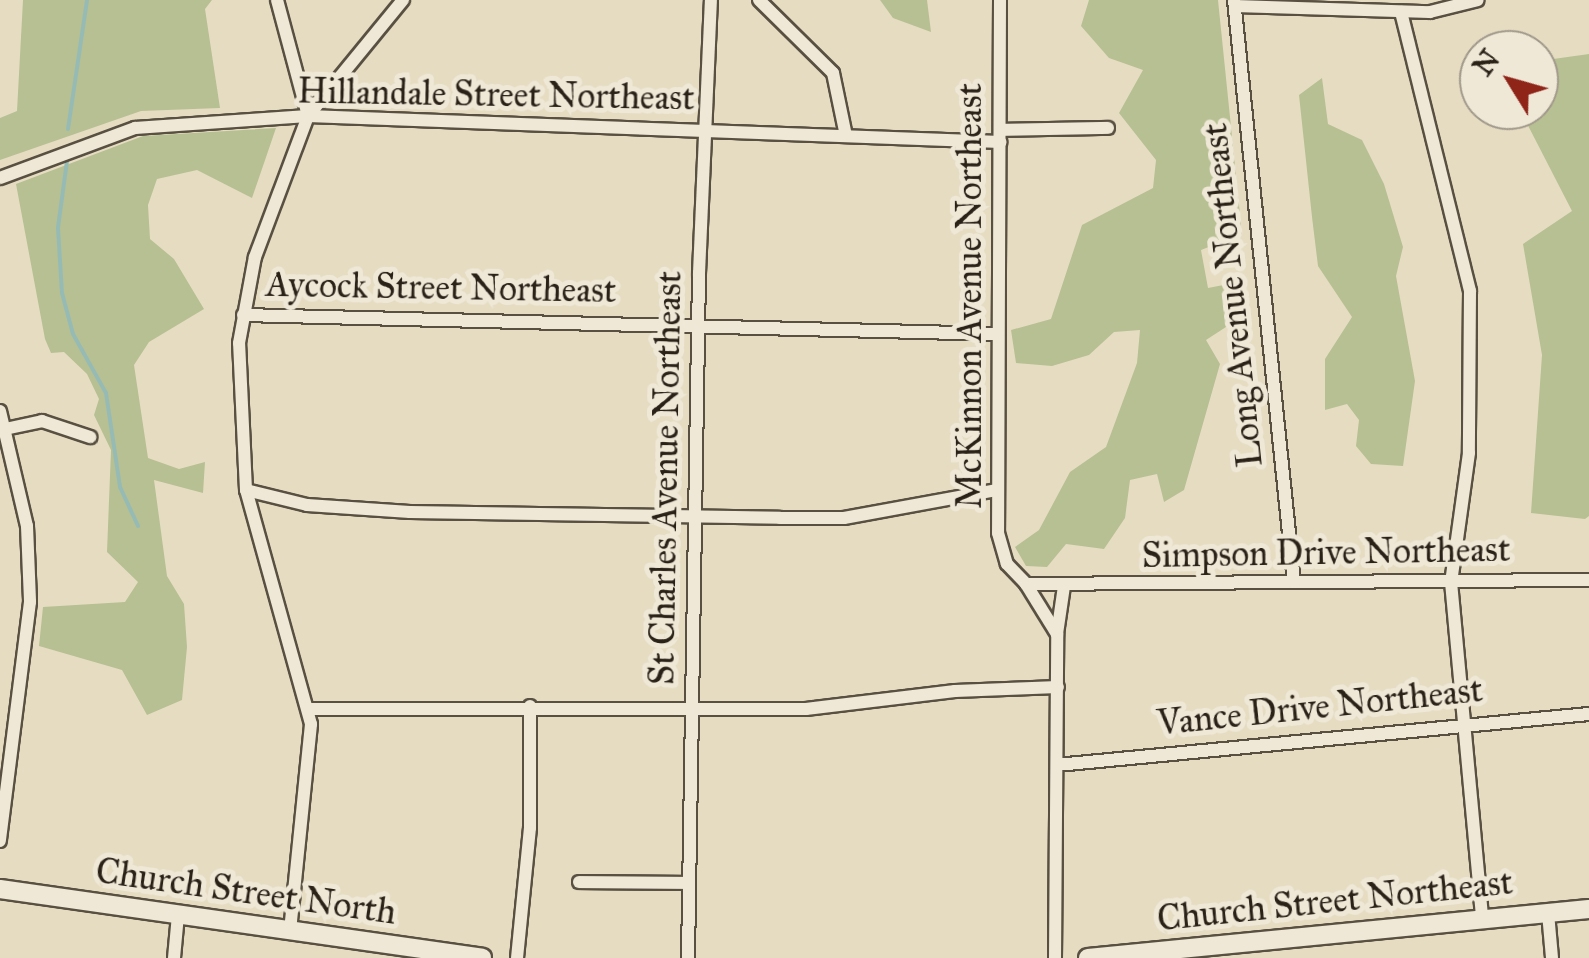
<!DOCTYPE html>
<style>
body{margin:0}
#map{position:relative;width:1589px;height:958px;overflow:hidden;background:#e6dcc2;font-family:"IM FELL Great Primer",serif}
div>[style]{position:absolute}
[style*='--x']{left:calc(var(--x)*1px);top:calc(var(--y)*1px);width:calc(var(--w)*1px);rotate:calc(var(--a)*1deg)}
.green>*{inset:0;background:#b7c092}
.stream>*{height:4px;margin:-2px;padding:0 2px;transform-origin:2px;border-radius:2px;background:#96bbb5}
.roads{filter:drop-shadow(2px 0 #595042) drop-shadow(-2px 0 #595042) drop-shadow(0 2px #595042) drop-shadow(0 -2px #595042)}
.street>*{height:12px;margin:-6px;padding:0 6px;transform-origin:6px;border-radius:6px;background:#efe8d7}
.secondary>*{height:18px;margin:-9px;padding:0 9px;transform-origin:9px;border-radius:9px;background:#efe8d7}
span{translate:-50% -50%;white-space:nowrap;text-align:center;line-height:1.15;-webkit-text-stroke:10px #efe8d7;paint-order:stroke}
.street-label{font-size:35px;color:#2a2117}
.north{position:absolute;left:1459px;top:30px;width:100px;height:100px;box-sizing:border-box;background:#efe8d7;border:2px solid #a0988a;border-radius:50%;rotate:307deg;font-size:28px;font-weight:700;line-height:40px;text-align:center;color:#2a2117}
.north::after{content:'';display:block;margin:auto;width:35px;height:45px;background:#8f2418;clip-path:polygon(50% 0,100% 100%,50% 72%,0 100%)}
</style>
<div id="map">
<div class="green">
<div style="clip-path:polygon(23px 0,212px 0,205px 9px,220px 108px,141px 111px,0 160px,0 118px,17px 111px)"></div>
<div style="clip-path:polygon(880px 0,927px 0,931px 32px,893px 18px)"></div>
<div style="clip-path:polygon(1089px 0,1218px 0,1242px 234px,1201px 250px,1208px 288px,1244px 281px,1249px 312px,1206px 340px,1220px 364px,1184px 490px,1164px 502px,1157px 474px,1130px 480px,1125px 518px,1104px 549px,1066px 544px,1047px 567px,1026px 566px,1015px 547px,1039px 530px,1070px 472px,1106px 447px,1137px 363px,1140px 330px,1114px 332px,1089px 355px,1052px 366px,1016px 363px,1011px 330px,1051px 319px,1082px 225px,1153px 188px,1156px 160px,1119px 113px,1143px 70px,1109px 58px,1081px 26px)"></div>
<div style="clip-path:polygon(1589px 54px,1589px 516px,1585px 519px,1531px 513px,1542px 355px,1523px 244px,1572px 211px,1520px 110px,1539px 110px,1539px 61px)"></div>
<div style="clip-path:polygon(1322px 78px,1328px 124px,1362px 140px,1384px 184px,1403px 247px,1396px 276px,1415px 381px,1403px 466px,1371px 464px,1356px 446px,1359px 420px,1347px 404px,1325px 410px,1325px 359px,1352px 317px,1318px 266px,1312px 217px,1299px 95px)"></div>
<div style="clip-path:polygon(276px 128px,252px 198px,197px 170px,157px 179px,148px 205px,150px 239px,174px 259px,204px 309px,149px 342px,134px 365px,148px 458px,179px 469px,205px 462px,203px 493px,154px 480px,167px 576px,184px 604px,187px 647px,182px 700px,147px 715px,122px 670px,39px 646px,43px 607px,125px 602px,138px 582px,107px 552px,111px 450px,94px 415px,99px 399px,87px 374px,64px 352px,51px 353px,45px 339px,16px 184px,143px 136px)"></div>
</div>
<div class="stream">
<div style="--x:68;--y:129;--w:130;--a:-81.6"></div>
<div style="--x:67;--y:161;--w:68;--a:97.7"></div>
<div style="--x:58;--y:228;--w:65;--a:86.5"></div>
<div style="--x:62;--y:293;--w:42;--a:75"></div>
<div style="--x:73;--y:334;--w:68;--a:60.8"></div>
<div style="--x:106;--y:393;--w:95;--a:81.5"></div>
<div style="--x:120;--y:487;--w:43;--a:65.2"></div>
</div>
<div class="roads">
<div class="street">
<div style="--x:277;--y:0;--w:120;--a:75"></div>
<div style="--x:759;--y:0;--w:104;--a:44.6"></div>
<div style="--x:833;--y:73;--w:64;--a:78.3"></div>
<div style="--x:1000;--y:0;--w:533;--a:90.21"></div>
<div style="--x:998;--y:533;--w:32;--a:74"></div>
<div style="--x:1007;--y:564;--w:28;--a:46"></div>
<div style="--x:1026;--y:584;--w:563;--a:-0.41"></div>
<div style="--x:1234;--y:0;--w:585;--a:84.11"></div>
<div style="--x:1235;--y:6;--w:195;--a:1.8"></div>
<div style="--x:1430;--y:12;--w:49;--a:-14"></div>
<div style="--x:1401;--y:12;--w:287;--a:76.1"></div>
<div style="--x:1470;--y:291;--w:162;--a:90.4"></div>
<div style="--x:1469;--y:453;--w:130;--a:97.9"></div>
<div style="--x:1451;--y:582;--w:338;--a:84.7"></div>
<div style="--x:1001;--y:130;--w:107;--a:-1.1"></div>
<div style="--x:0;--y:178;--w:144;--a:-20.3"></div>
<div style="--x:135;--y:128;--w:173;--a:-4"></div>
<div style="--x:308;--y:116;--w:693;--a:2.15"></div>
<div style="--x:243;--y:315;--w:755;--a:1.44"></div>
<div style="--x:0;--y:411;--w:118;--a:76.8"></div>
<div style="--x:27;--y:526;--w:76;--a:87.7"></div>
<div style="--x:30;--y:602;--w:241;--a:97.2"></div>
<div style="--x:5;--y:429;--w:38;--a:-12"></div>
<div style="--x:42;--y:421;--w:51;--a:18.4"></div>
<div style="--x:246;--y:490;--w:63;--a:13.8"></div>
<div style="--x:307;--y:505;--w:103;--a:3.9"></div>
<div style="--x:410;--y:512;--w:370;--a:0.9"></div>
<div style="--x:780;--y:518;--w:64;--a:0"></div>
<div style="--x:844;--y:518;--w:156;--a:-10.4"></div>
<div style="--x:1026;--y:584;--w:59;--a:58.2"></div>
<div style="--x:309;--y:709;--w:497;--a:0"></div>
<div style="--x:806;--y:709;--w:150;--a:-6.9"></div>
<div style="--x:955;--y:691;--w:103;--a:-2.2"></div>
<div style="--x:1057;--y:765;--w:534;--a:-5.48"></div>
<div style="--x:579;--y:882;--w:110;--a:0.5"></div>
<div style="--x:1548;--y:913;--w:45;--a:84.9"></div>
<div style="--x:290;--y:931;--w:208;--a:-84.2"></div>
<div style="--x:311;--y:724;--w:243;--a:-105.5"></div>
<div style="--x:246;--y:490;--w:147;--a:-92.7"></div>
<div style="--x:239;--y:343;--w:87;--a:-79.5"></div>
<div style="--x:255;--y:257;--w:151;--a:-69.4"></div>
<div style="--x:308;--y:116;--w:150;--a:-50.7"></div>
<div style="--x:174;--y:958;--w:43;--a:-84.7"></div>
<div style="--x:517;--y:958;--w:131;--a:-84.3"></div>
<div style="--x:530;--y:828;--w:122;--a:-90"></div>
<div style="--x:688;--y:958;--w:685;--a:-89.08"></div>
<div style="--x:699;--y:273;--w:273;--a:-87.5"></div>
<div style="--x:1055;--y:958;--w:324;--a:-89.6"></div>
<div style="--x:1057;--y:634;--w:49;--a:-81.7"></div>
</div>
<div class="secondary">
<div style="--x:0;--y:889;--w:487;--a:8.1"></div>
<div style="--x:1088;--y:958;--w:503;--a:-5.59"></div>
</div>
</div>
<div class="street-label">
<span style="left:496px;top:95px;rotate:1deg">Hillandale Street Northeast</span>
<span style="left:441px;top:288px;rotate:1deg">Aycock Street Northeast</span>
<span style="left:1233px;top:295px;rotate:-96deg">Long Avenue Northeast</span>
<span style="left:970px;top:296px;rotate:-90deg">McKinnon Avenue Northeast</span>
<span style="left:666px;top:478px;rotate:-89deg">St Charles Avenue Northeast</span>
<span style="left:1326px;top:553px;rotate:-1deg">Simpson Drive Northeast</span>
<span style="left:1320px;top:707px;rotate:-6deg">Vance Drive Northeast</span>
<span style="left:246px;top:892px;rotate:8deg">Church Street North</span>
<span style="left:1335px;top:901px;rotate:-6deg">Church Street Northeast</span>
</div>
<div class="north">N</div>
</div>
